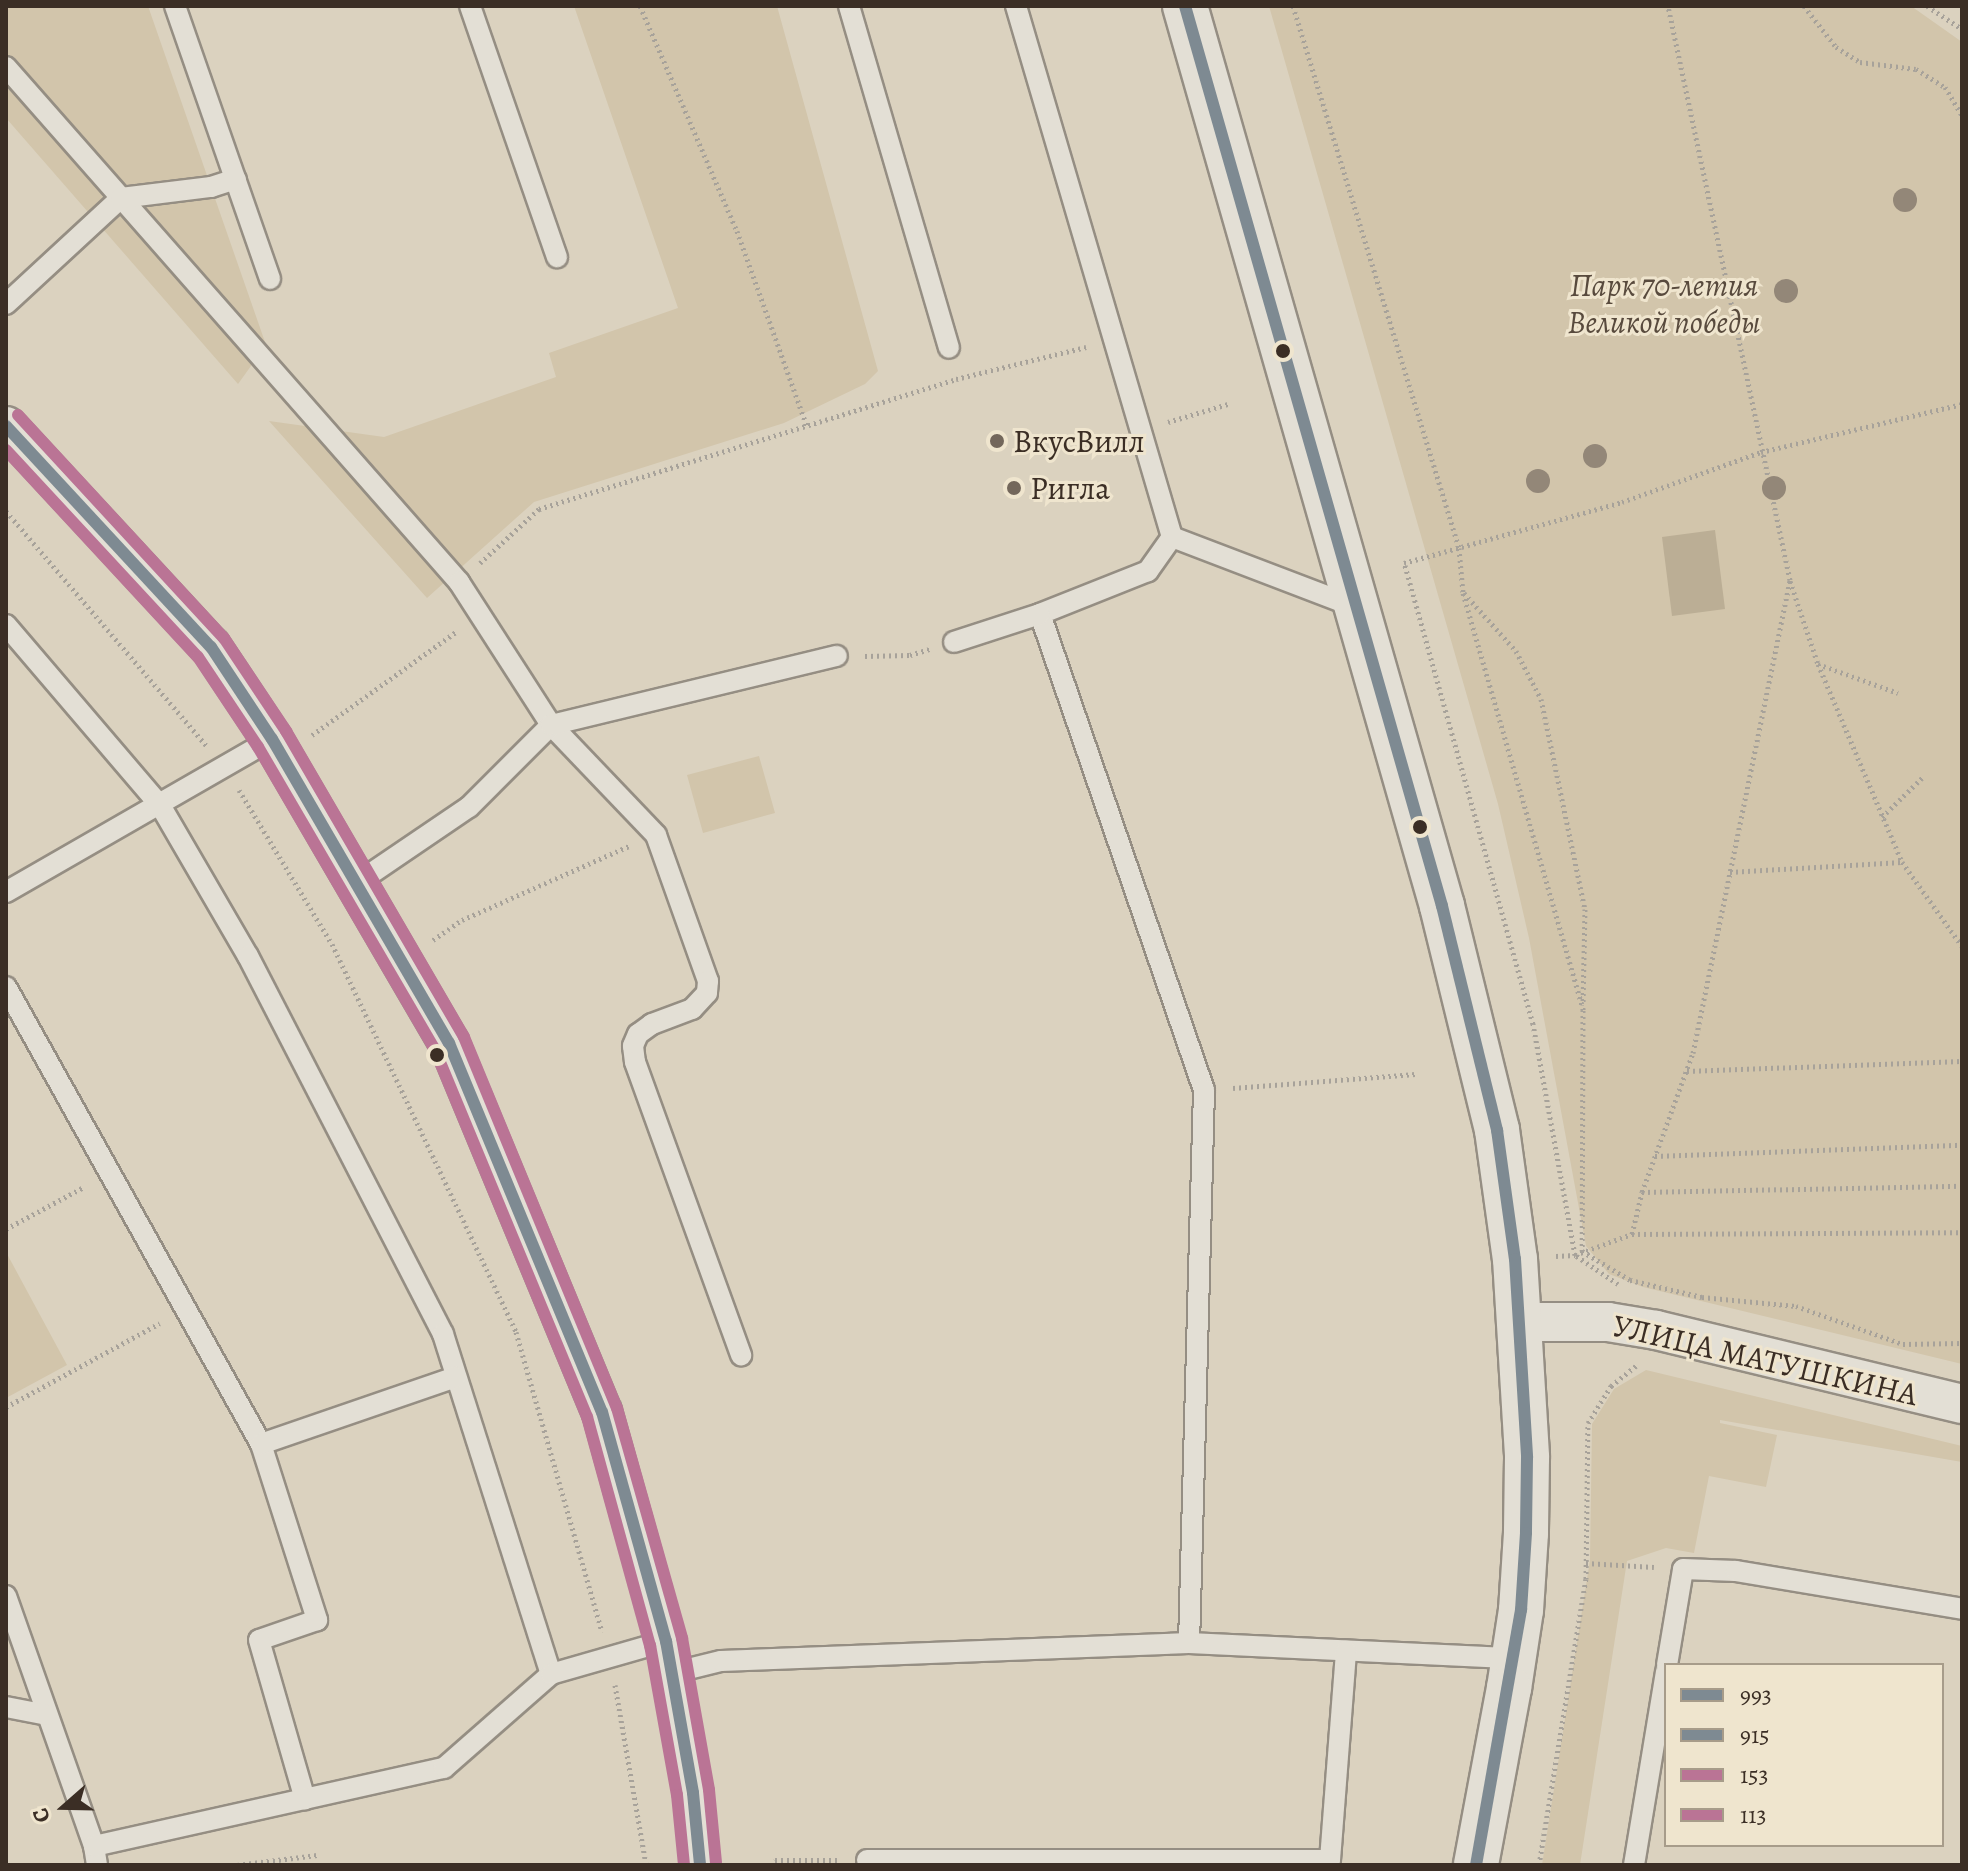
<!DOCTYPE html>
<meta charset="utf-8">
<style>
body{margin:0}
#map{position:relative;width:1968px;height:1871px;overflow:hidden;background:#dbd2bf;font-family:Alegreya,serif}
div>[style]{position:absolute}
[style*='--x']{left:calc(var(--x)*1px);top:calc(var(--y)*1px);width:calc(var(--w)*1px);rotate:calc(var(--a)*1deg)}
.green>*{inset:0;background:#d2c5ab}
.water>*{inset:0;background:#bbae95}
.path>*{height:5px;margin-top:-2.5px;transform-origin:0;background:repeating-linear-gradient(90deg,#a7a29a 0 2px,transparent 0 6px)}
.roads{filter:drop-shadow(2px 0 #958e83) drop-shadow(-2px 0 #958e83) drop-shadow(0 2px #958e83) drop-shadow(0 -2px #958e83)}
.service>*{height:20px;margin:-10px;padding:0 10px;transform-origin:10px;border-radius:10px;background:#e3dfd5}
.minor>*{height:38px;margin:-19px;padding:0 19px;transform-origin:19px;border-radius:19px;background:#e3dfd5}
.tertiary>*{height:44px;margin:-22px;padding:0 22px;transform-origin:22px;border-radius:22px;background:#e3dfd5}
.bus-1>*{height:12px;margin:-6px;padding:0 6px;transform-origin:6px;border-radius:6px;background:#7e8a92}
.bus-2>*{height:12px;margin:-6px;padding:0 6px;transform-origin:6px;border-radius:6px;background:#7e8a92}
.bus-3>*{height:12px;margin:-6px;padding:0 6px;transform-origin:6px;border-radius:6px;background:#ba7495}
.bus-4>*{height:12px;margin:-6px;padding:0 6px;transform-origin:6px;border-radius:6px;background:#ba7495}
.trees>*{width:24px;height:24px;margin:-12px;border-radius:50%;background:#938778}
.dots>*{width:22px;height:22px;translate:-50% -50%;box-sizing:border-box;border:4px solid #efe5ce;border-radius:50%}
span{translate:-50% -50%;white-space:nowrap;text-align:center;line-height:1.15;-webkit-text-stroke:6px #efe5ce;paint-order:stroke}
.park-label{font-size:32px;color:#584a3d;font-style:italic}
.poi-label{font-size:32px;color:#3b2e25}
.left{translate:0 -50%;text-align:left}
.street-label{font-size:32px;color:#3b2e25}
.frame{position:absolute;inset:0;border:8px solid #3b2e25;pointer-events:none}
.legend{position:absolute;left:1664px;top:1663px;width:280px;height:184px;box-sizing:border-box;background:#efe5ce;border:2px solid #a79c8a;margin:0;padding:10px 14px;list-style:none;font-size:24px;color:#3b2e25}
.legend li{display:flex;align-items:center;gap:16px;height:40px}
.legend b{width:40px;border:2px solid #a79c8a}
.north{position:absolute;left:24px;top:1767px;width:80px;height:80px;-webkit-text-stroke:6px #efe5ce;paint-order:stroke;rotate:250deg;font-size:22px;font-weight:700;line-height:32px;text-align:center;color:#3b2e25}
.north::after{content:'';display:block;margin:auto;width:28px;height:36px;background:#3b2e25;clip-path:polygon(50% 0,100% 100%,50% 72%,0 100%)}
</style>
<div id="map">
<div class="green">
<div style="clip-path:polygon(6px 6px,148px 6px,266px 345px,238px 384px,6px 118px)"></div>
<div style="clip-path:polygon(574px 6px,777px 6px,878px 371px,865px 384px,784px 423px,534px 502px,427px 598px,269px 421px,384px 437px,556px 377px,549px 353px,678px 308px)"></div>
<div style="clip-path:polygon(1269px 6px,1911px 6px,1962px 42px,1962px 1364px,1643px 1287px,1609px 1274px,1586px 1246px,1529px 938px,1498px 804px)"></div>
<div style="clip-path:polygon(759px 756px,775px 813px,703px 833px,687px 775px)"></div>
<div style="clip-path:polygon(6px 1252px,67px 1365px,6px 1398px)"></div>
<div style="clip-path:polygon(1646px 1370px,1962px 1446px,1962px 1462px,1720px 1420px,1720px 1423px,1777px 1435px,1766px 1487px,1709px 1476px,1694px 1553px,1666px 1548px,1627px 1561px,1580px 1865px,1542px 1865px,1590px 1560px,1592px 1424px,1614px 1389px)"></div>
</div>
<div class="water">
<div style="clip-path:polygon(1715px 530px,1725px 609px,1672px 616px,1662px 537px)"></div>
</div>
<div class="path">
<div style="--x:640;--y:6;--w:245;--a:66.7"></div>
<div style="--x:737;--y:231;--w:207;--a:70.3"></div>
<div style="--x:1293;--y:6;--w:567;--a:72.97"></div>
<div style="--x:1459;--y:548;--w:45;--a:84.9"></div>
<div style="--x:1463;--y:593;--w:434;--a:73.9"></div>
<div style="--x:1583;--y:1010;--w:241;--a:90.2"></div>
<div style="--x:1582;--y:1251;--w:56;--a:31.1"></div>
<div style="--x:1630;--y:1280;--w:74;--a:13.3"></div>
<div style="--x:1702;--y:1297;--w:94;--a:5.5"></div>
<div style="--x:1796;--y:1306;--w:114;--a:19.6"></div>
<div style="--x:1903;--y:1344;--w:59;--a:-1"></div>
<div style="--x:1804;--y:6;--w:52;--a:52"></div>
<div style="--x:1836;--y:47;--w:28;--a:32"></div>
<div style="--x:1860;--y:62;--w:56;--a:7.1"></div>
<div style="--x:1916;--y:69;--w:34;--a:32"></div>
<div style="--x:1945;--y:87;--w:33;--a:59"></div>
<div style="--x:1927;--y:6;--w:42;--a:33.3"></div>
<div style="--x:1168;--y:422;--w:63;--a:-16.7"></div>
<div style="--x:6;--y:511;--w:309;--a:49.5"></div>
<div style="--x:480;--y:563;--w:80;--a:-42.5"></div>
<div style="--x:539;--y:509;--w:437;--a:-17.3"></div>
<div style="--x:956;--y:379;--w:134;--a:-13.8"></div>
<div style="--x:1790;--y:581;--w:88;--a:71.4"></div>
<div style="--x:1818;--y:664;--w:85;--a:19.9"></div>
<div style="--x:1464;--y:593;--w:78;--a:48.1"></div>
<div style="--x:1516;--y:651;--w:54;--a:62.5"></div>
<div style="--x:1541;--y:699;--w:215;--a:78.2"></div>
<div style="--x:1585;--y:909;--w:96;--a:91.2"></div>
<div style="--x:865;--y:656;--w:45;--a:-1.3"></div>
<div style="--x:910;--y:655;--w:21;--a:-17"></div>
<div style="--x:1818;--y:664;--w:215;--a:67"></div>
<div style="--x:312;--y:735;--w:178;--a:-35.6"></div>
<div style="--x:239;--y:790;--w:180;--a:58.9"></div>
<div style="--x:332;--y:944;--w:429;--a:64.6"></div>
<div style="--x:516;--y:1332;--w:312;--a:74"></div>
<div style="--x:1882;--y:817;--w:59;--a:-44.3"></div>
<div style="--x:1730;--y:872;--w:172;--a:-3.3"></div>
<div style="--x:1902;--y:862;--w:103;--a:54.5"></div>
<div style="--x:433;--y:940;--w:35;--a:-35"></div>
<div style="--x:462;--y:920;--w:183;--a:-23.9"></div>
<div style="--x:1687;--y:1071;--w:275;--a:-2.1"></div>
<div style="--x:1233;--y:1088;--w:183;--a:-4.4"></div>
<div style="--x:1655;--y:1156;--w:307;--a:-2.1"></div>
<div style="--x:1642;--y:1192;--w:320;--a:-1.1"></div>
<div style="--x:6;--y:1229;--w:89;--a:-28.3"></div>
<div style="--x:1632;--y:1234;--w:43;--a:-76.6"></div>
<div style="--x:1642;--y:1192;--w:148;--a:-69.9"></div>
<div style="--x:1693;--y:1053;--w:483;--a:-78.4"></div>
<div style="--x:1790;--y:580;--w:587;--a:-102"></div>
<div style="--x:1556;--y:1256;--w:19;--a:-3"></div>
<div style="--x:1575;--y:1255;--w:61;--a:-20.2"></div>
<div style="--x:1632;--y:1234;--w:330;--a:-0.3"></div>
<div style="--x:1618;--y:1284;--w:52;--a:-146"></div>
<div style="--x:1575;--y:1255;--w:235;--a:-100.3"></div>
<div style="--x:1533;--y:1024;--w:479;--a:-105.6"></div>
<div style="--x:1404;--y:563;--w:226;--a:-15.6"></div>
<div style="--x:1622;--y:502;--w:148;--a:-19.8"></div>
<div style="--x:1761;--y:452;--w:207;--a:-13.4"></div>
<div style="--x:6;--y:1407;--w:175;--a:-28.6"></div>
<div style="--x:1586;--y:1563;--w:68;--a:3.4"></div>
<div style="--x:615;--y:1685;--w:183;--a:80.2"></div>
<div style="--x:237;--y:1865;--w:81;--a:-7.1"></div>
<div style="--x:771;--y:1865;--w:6;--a:-51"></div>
<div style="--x:775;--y:1860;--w:63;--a:0"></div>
<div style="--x:1539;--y:1865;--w:290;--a:-80.7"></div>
<div style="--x:1586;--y:1579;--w:156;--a:-89.3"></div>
<div style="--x:1588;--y:1423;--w:44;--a:-58.1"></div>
<div style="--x:1611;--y:1386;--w:33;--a:-39"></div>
</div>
<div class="roads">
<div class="service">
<div style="--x:175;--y:6;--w:289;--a:70.8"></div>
<div style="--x:470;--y:6;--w:266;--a:70.9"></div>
<div style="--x:849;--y:6;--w:356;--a:73.7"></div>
<div style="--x:1016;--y:6;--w:553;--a:73.63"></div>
<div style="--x:1172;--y:537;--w:42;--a:125.2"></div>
<div style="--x:1148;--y:571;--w:116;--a:158.3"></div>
<div style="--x:1040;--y:614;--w:503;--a:70.99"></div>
<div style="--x:1204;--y:1090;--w:553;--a:91.55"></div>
<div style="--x:6;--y:67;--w:686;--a:48.66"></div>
<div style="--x:459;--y:582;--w:170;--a:57.2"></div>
<div style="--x:551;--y:725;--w:152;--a:46.3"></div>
<div style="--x:656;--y:835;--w:155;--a:70.4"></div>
<div style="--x:708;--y:981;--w:12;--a:95"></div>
<div style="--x:707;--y:993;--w:22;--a:133"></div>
<div style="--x:692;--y:1009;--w:43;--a:159.4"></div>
<div style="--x:652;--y:1024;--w:17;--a:144"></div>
<div style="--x:638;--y:1034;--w:13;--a:113"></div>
<div style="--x:633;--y:1046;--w:16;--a:83"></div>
<div style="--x:635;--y:1062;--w:312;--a:70.1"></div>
<div style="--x:6;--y:304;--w:156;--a:-42.7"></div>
<div style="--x:121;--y:198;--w:91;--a:-7"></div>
<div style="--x:211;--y:187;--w:26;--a:-18"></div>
<div style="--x:1172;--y:537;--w:196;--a:20.9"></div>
<div style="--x:6;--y:625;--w:237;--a:49.5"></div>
<div style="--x:160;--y:805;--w:175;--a:59.8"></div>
<div style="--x:248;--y:956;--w:425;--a:62.7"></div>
<div style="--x:443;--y:1334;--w:357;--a:72.4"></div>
<div style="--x:954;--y:642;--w:90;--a:-18"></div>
<div style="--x:357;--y:883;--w:135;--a:-34.2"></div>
<div style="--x:469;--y:807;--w:116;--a:-45"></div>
<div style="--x:551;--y:725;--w:294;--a:-13.6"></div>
<div style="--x:6;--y:892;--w:307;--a:-29.9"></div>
<div style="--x:6;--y:987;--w:523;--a:60.84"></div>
<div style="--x:261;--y:1444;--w:185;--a:72.3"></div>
<div style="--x:317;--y:1620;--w:61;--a:161"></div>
<div style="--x:259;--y:1640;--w:166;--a:73.9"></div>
<div style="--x:261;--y:1444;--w:206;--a:-19"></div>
<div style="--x:6;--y:1596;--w:265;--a:70.6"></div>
<div style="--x:94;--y:1846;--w:19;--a:81"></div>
<div style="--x:1667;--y:1665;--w:97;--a:-80.5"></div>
<div style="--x:1683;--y:1569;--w:53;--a:2.2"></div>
<div style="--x:1736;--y:1571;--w:229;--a:9.5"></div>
<div style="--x:672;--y:1673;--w:50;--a:-13.8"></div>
<div style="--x:721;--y:1661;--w:468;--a:-2.2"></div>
<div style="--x:1189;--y:1643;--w:324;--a:2.7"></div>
<div style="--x:6;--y:1707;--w:42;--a:11"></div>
<div style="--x:94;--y:1846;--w:359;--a:-12.6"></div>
<div style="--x:444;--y:1768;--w:142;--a:-41.3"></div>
<div style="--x:551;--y:1674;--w:120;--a:-16"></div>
<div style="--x:867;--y:1860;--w:463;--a:0"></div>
<div style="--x:1330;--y:1860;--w:210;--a:-85.6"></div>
<div style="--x:1634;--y:1865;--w:196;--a:-80.6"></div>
</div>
<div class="minor">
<div style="--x:6;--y:426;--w:301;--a:47.2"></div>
<div style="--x:211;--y:647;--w:110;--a:56.5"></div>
<div style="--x:272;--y:739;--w:352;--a:59.8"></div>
<div style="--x:449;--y:1043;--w:399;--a:67.5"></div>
<div style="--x:602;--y:1412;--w:238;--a:74.4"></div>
<div style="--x:666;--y:1641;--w:154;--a:79.9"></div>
<div style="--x:693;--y:1793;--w:72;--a:84.4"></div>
<div style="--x:1519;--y:1322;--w:89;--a:0"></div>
<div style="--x:1608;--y:1322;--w:49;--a:9.5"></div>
<div style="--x:1656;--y:1330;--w:315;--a:13.6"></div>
</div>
<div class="tertiary">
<div style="--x:1185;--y:6;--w:936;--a:74.06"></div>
<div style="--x:1442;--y:906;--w:231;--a:76.2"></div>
<div style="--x:1497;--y:1130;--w:130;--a:82.1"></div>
<div style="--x:1515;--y:1259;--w:199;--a:86.5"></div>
<div style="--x:1527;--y:1458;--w:75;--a:90.8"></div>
<div style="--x:1526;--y:1533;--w:77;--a:93.7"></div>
<div style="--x:1521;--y:1610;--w:79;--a:98.7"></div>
<div style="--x:1509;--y:1688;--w:180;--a:100.6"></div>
</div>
</div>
<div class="bus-1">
<div style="--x:1185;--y:6;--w:936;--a:74.06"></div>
<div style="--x:1442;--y:906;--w:231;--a:76.2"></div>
<div style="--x:1497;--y:1130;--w:130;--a:82.1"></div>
<div style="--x:1515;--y:1259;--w:199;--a:86.5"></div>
<div style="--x:1527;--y:1458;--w:75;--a:90.8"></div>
<div style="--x:1526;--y:1533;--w:77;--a:93.7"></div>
<div style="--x:1521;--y:1610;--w:259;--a:100"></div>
</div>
<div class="bus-2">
<div style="--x:6;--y:426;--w:301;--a:47.2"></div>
<div style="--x:211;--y:647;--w:110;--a:56.5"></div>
<div style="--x:272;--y:739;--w:352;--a:59.8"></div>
<div style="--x:449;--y:1043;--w:399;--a:67.5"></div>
<div style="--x:602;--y:1412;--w:238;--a:74.4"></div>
<div style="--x:666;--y:1641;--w:154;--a:79.9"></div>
<div style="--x:693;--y:1793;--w:72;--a:84.4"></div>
</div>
<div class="bus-3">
<div style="--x:6;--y:450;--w:282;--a:47.2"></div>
<div style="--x:198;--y:657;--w:108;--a:56.3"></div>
<div style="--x:258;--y:747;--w:351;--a:59.7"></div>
<div style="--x:435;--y:1050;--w:397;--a:67.5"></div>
<div style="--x:587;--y:1417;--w:237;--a:74.6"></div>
<div style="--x:650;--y:1645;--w:152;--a:79.8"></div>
<div style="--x:677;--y:1795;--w:70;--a:84.3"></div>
</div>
<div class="bus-4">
<div style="--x:18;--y:415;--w:304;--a:47.3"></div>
<div style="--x:224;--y:638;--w:112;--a:56.3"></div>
<div style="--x:286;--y:731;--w:354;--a:59.8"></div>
<div style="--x:464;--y:1037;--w:401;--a:67.6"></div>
<div style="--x:617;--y:1408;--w:239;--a:74.2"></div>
<div style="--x:682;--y:1638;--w:154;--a:79.9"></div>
<div style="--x:709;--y:1790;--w:73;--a:84.5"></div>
</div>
<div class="trees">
<div style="left:1905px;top:200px"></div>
<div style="left:1786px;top:291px"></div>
<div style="left:1595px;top:456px"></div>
<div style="left:1538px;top:481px"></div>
<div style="left:1774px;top:488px"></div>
</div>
<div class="dots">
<div style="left:1283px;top:351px;background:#3b2e25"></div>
<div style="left:997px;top:441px;background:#73675b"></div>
<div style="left:1014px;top:488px;background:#73675b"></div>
<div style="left:1420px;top:827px;background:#3b2e25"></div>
<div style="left:437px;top:1055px;background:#3b2e25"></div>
</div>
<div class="park-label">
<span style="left:1664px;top:304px">Парк 70-летия<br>Великой победы</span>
</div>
<div class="poi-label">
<span class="left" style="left:1013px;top:441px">ВкусВилл</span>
<span class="left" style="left:1030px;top:488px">Ригла</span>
</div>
<div class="street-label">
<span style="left:1765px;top:1360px;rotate:13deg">УЛИЦА МАТУШКИНА</span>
</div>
<div class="frame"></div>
<ul class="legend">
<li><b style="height:10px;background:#7e8a92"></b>993</li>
<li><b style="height:10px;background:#7e8a92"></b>915</li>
<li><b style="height:10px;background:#ba7495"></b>153</li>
<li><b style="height:10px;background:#ba7495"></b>113</li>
</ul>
<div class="north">С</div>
</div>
